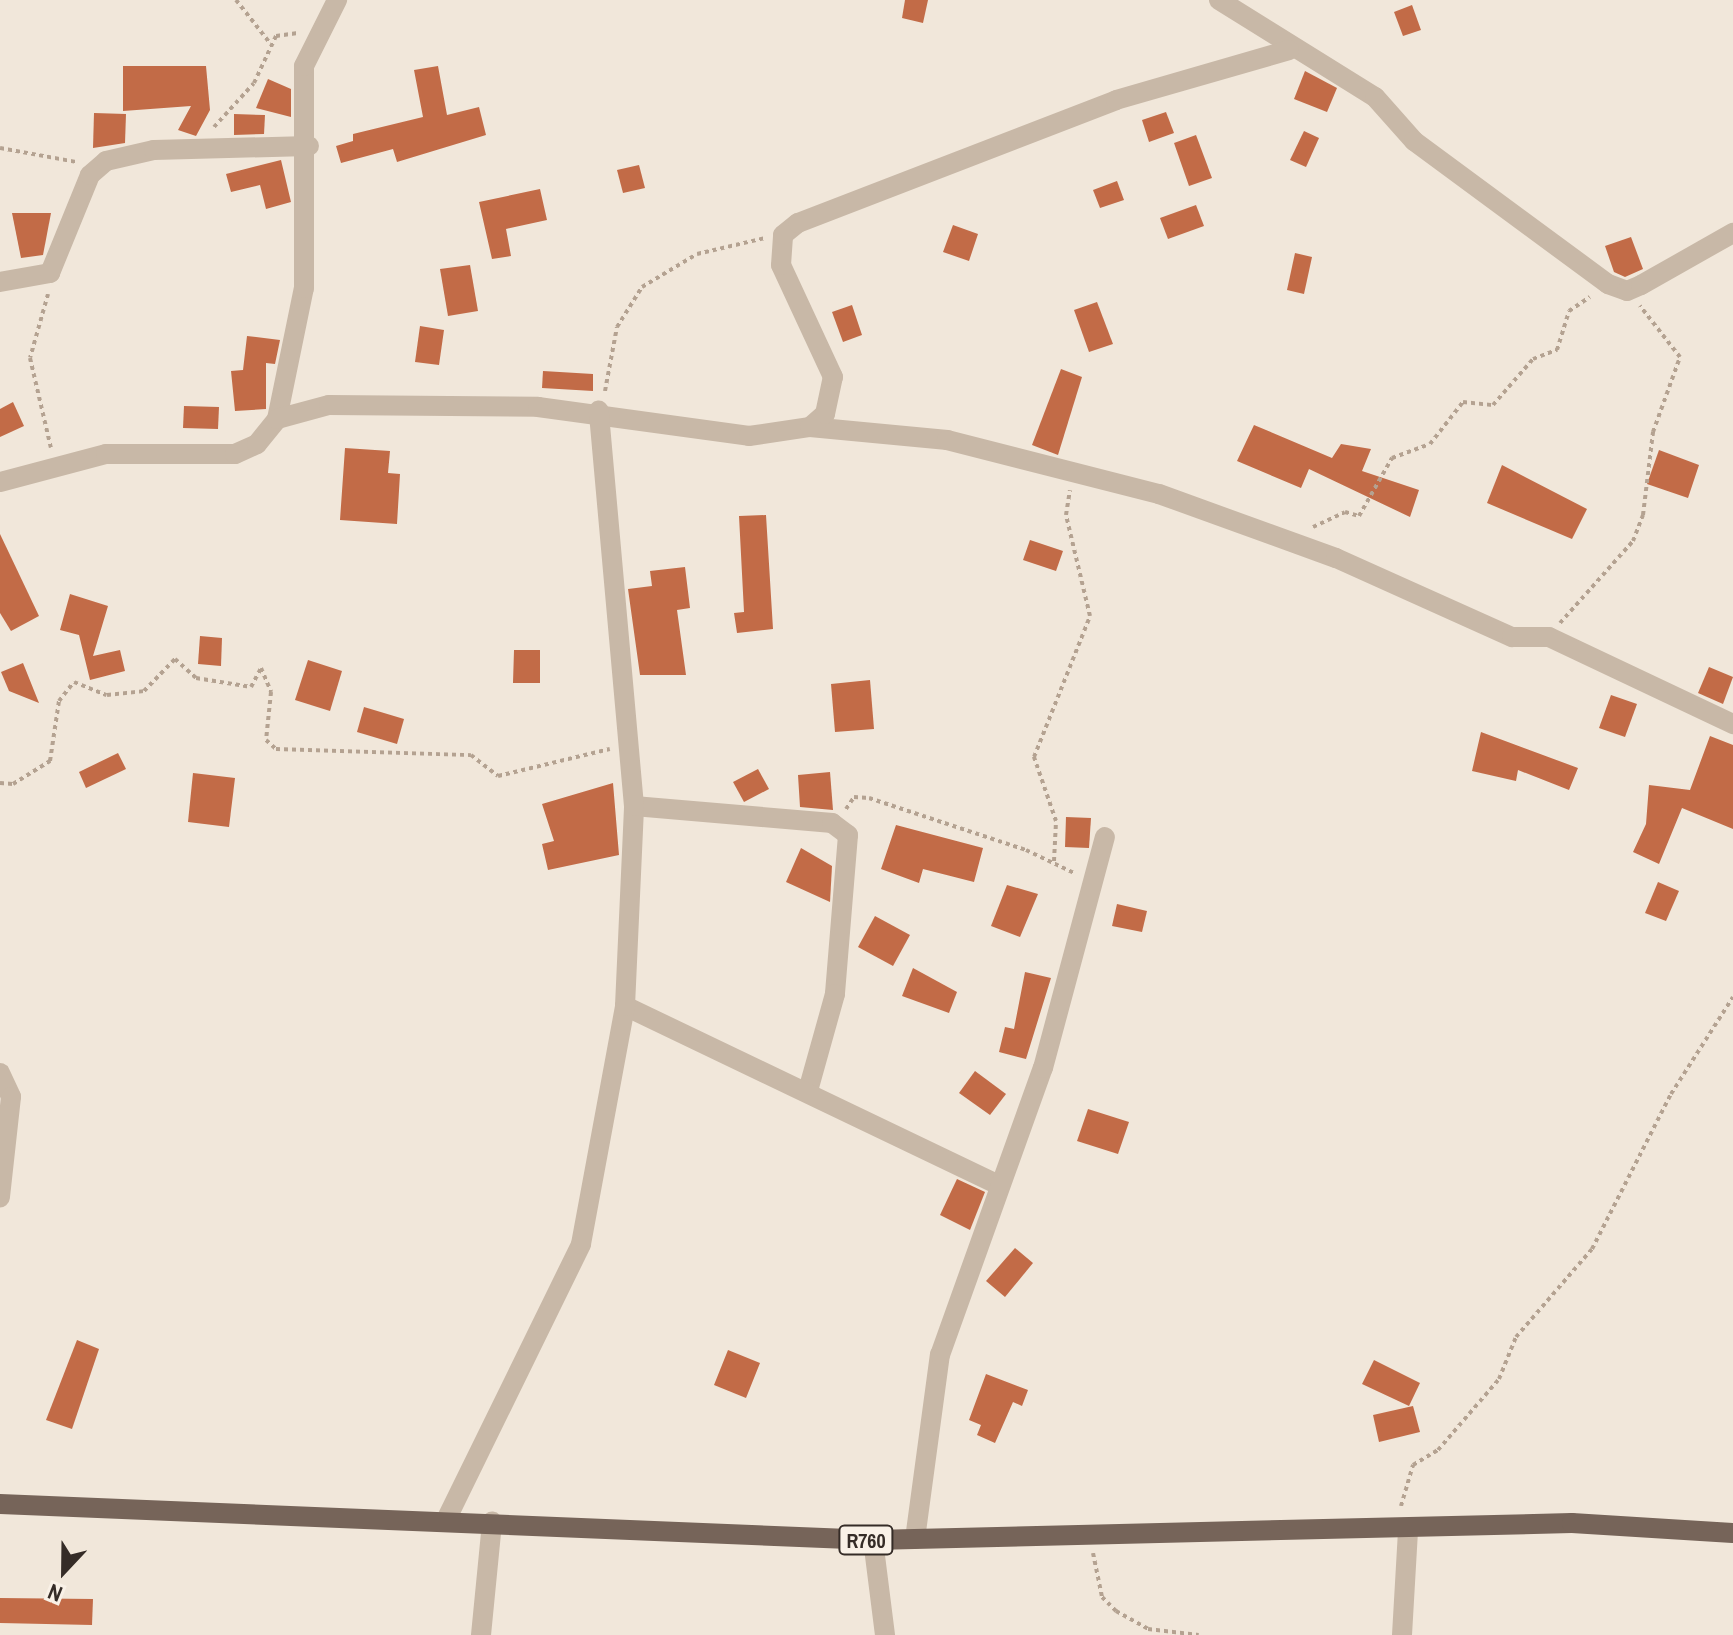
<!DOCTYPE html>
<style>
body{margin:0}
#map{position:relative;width:1733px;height:1635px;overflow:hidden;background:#f1e7da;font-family:"Archivo Narrow",sans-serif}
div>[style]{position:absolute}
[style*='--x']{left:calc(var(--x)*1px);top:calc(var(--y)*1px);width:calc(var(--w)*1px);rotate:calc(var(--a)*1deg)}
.building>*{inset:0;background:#c26b47}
.path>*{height:4px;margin-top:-2px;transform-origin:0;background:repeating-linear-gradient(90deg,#b4a291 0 4px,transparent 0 8px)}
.minor>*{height:20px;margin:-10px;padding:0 10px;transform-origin:10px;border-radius:10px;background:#c8b8a7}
.major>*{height:20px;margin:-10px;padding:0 10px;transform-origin:10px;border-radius:10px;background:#766459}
span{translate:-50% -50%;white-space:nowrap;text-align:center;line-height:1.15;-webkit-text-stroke:6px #f9f1e7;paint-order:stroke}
.shield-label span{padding:2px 6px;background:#f9f1e7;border:2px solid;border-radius:6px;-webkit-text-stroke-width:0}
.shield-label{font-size:20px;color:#352c27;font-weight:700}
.north{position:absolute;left:24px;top:1531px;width:80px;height:80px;-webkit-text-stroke:6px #f9f1e7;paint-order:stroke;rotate:202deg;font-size:22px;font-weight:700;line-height:32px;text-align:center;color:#352c27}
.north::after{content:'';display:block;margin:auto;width:28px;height:36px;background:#352c27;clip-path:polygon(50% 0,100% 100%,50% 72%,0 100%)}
</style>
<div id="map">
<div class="building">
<div style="clip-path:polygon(905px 0,928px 0,923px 23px,902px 18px)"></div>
<div style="clip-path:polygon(1412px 5px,1421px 30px,1403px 36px,1394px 12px)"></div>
<div style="clip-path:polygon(123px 66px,206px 66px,210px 110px,196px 136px,178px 130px,191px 106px,123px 111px)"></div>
<div style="clip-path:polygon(438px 66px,447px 115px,479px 107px,486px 135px,397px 162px,393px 149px,341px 163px,336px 146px,353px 141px,353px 134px,423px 117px,414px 70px)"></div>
<div style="clip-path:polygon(1305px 71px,1337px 88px,1327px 112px,1294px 99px)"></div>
<div style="clip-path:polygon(268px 79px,291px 89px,291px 117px,256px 108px)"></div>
<div style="clip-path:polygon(1166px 112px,1174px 133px,1149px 142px,1142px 120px)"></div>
<div style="clip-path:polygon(94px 113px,126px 114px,125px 143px,93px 148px)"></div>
<div style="clip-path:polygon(234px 114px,265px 115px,264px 134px,234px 135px)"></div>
<div style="clip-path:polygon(1304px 131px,1319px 138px,1306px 167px,1290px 160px)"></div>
<div style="clip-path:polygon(1196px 135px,1212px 178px,1189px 186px,1174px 143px)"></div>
<div style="clip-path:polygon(281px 160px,291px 202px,266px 209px,260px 185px,231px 192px,226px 174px)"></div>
<div style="clip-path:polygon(639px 165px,645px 188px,623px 193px,617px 170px)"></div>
<div style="clip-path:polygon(1117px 181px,1124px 200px,1100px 208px,1093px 190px)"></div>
<div style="clip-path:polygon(540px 189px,547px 220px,506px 229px,511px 256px,492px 259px,479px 202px)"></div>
<div style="clip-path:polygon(1196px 205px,1204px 226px,1168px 239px,1160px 218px)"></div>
<div style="clip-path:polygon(12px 213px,51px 213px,43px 255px,21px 258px)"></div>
<div style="clip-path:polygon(953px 225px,978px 234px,969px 261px,943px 252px)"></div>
<div style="clip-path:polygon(1631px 237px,1643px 269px,1625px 277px,1614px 272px,1605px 246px)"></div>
<div style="clip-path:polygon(1295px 253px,1312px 257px,1304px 294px,1287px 290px)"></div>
<div style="clip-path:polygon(470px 265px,478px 311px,448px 316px,440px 269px)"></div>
<div style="clip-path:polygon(1097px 302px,1113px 344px,1089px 352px,1074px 310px)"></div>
<div style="clip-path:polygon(852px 305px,862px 335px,843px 342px,832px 312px)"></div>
<div style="clip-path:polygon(420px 326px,444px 330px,439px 365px,415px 362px)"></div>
<div style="clip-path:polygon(247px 336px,280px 340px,275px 364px,266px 363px,266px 409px,235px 411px,231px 371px,243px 370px)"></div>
<div style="clip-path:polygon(1061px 369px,1082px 377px,1058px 455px,1032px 445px)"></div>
<div style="clip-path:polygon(543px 371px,593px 374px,593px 391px,542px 388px)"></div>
<div style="clip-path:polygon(13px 402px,24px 426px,0 437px,0 409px)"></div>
<div style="clip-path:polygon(184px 406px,219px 407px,218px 429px,183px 428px)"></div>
<div style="clip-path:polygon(1254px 425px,1332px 458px,1341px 444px,1371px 449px,1362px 471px,1419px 490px,1410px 517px,1309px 469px,1301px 488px,1237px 461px)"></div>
<div style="clip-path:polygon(345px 448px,390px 451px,388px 473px,400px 474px,397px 524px,340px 520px)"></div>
<div style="clip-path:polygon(1659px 450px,1699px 465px,1688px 498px,1647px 484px)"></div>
<div style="clip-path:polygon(1502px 465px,1587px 509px,1572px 539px,1487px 503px)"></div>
<div style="clip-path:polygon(766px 515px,773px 629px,737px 633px,734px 613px,744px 612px,739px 516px)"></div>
<div style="clip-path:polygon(0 534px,39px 616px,11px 631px,0 613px)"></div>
<div style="clip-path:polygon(1030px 540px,1063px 551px,1056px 571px,1023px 560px)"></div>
<div style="clip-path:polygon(685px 567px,690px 608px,677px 610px,686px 675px,640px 675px,628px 589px,652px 586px,650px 571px)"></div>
<div style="clip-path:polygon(70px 594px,108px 606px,93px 656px,120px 650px,125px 671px,90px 680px,79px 635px,60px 630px)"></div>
<div style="clip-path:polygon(200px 636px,222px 638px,221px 666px,198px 664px)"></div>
<div style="clip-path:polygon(514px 650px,540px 650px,540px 683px,513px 683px)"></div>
<div style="clip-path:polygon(308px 660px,342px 671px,330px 711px,295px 700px)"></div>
<div style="clip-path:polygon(23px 663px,39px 703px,9px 691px,1px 672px)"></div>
<div style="clip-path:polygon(1709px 667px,1733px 677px,1723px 704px,1698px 693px)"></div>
<div style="clip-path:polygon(870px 680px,874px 729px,835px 732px,831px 684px)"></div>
<div style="clip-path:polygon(1611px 695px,1637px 704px,1625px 737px,1599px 728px)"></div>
<div style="clip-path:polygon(364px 707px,404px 719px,397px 744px,357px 732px)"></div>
<div style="clip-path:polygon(1481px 732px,1578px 768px,1569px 790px,1518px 770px,1516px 781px,1472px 771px)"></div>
<div style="clip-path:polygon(1710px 736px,1733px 745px,1733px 829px,1682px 808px,1659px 864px,1633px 852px,1646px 824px,1649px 785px,1690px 790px)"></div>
<div style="clip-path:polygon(118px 753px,126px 769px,86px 788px,79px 772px)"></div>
<div style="clip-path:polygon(758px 769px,769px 789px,744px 802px,733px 782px)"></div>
<div style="clip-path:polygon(830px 772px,833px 810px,800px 807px,798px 775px)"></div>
<div style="clip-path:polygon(193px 773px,235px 778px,229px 827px,188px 822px)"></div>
<div style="clip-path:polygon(613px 783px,619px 855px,548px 870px,542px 844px,554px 841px,542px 804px)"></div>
<div style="clip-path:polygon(1066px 817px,1091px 818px,1089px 848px,1065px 847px)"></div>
<div style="clip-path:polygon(896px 825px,983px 848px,974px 882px,923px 869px,919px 883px,881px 869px)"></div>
<div style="clip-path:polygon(801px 848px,832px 866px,830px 902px,786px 882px)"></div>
<div style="clip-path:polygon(1658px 882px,1679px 891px,1666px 921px,1645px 913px)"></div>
<div style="clip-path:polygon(1007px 885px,1038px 894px,1020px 937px,991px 926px)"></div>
<div style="clip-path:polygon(1117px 904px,1147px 911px,1142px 932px,1112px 926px)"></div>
<div style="clip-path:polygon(875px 916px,910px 935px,893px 966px,858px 947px)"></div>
<div style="clip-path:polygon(913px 968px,957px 992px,949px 1013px,902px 996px)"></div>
<div style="clip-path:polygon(1025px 972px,1051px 978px,1026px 1059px,999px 1052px,1005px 1027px,1014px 1029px)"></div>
<div style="clip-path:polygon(975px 1071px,1006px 1094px,990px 1115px,959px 1093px)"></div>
<div style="clip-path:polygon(1088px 1109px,1129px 1122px,1118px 1154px,1077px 1141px)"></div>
<div style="clip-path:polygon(957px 1179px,985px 1192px,970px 1230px,940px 1215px)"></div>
<div style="clip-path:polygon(1015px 1248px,1033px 1263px,1005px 1297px,986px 1281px)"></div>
<div style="clip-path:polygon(77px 1340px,99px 1349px,72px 1429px,46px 1420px)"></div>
<div style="clip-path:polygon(728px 1350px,760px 1363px,746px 1398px,714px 1385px)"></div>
<div style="clip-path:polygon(1374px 1360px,1420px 1383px,1409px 1406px,1362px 1384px)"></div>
<div style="clip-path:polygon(986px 1374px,1028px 1390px,1022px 1406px,1013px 1402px,995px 1443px,977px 1435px,981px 1425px,969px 1420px)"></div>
<div style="clip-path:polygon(1413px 1406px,1420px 1432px,1379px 1442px,1373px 1415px)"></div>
<div style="clip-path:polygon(0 1598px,93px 1599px,92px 1625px,0 1623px)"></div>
</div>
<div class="path">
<div style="--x:236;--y:0;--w:55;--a:51.7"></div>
<div style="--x:214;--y:127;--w:59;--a:-47.7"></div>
<div style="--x:254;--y:83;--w:52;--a:-64.9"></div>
<div style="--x:276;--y:36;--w:22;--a:-8"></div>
<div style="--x:0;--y:148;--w:77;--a:10.4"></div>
<div style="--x:48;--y:294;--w:66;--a:105.7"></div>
<div style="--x:30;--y:358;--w:92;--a:76.9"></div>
<div style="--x:605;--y:391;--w:65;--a:-79.4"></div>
<div style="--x:617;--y:327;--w:47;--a:-58"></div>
<div style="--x:642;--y:287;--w:64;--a:-31"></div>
<div style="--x:697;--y:254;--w:70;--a:-13.2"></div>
<div style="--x:1313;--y:527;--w:35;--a:-25"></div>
<div style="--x:1345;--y:512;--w:15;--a:16"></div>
<div style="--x:1359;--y:516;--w:67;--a:-60.4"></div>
<div style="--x:1392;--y:458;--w:40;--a:-20.2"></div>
<div style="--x:1430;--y:444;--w:53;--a:-51.8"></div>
<div style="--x:1463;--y:402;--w:30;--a:6"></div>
<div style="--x:1493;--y:405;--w:61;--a:-49"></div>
<div style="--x:1533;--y:359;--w:26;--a:-21"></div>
<div style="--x:1557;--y:350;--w:41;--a:-72.9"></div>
<div style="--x:1569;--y:311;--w:25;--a:-34"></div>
<div style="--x:1560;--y:623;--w:110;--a:-48.3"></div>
<div style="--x:1633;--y:541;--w:28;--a:-69"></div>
<div style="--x:1643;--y:515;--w:84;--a:-83.1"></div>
<div style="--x:1653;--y:432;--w:80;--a:-70.2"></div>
<div style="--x:1680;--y:357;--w:65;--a:-128.1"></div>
<div style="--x:0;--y:783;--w:13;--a:4"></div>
<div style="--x:13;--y:784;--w:44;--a:-31.9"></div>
<div style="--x:50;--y:761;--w:61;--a:-81.5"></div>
<div style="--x:59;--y:701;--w:24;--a:-52"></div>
<div style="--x:74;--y:682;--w:35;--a:22"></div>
<div style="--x:107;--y:695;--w:37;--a:-6"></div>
<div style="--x:144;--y:691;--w:45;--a:-45.9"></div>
<div style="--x:175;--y:659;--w:28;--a:42"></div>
<div style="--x:196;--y:678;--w:56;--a:9.3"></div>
<div style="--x:251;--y:687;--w:21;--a:-62"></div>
<div style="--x:261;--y:668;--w:26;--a:67"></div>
<div style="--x:271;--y:692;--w:48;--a:95.9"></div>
<div style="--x:266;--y:740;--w:13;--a:42"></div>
<div style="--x:276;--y:749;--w:195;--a:1.8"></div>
<div style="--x:471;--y:755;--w:34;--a:38"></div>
<div style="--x:498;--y:776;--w:115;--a:-13.6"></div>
<div style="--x:846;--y:809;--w:14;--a:-56"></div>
<div style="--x:854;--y:797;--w:15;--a:4"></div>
<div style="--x:869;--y:798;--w:165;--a:18.3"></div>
<div style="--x:1026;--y:850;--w:55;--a:25.6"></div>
<div style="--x:1054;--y:861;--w:40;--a:-87.1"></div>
<div style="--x:1056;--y:821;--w:68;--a:-109"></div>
<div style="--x:1034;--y:757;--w:152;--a:-68.3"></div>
<div style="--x:1090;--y:616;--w:104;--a:-103.4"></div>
<div style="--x:1066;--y:515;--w:25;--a:-81"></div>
<div style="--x:1401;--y:1506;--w:43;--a:-73.7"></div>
<div style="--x:1413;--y:1465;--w:29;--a:-31"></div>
<div style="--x:1438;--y:1450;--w:94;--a:-49.3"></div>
<div style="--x:1499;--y:1379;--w:45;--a:-68"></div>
<div style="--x:1516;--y:1337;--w:116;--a:-49.2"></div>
<div style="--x:1592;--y:1249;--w:174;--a:-63"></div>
<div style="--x:1671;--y:1094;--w:115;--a:-57.4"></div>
<div style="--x:1093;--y:1553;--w:45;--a:78.4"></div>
<div style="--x:1102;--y:1597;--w:20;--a:45"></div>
<div style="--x:1116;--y:1611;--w:37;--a:29"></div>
<div style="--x:1148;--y:1629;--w:51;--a:6.7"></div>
</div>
<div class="minor">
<div style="--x:1219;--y:0;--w:184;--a:31.9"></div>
<div style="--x:1375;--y:97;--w:59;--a:48.4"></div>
<div style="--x:1414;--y:141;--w:241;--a:36.4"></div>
<div style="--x:1608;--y:284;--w:20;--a:20"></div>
<div style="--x:1627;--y:291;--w:15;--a:-23"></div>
<div style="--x:1641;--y:285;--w:106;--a:-29.5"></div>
<div style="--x:0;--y:282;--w:51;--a:-10.2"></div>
<div style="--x:50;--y:273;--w:106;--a:-67.8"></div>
<div style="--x:90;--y:175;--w:21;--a:-41"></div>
<div style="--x:106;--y:161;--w:49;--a:-12.9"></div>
<div style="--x:154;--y:150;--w:155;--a:-1.5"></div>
<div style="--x:277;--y:419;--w:134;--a:-78.4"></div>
<div style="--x:304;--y:288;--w:222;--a:-90"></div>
<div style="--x:304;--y:66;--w:74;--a:-63.4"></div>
<div style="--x:810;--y:427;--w:138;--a:5.4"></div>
<div style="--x:947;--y:440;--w:219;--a:14.3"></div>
<div style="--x:1159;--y:494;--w:188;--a:19.9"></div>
<div style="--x:1336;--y:558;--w:193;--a:24.2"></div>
<div style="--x:1512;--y:637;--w:37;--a:0"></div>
<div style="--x:1549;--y:637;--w:204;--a:25.3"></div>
<div style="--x:0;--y:482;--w:110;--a:-14.8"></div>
<div style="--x:106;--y:454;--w:129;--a:0"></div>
<div style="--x:235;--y:454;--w:24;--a:-24"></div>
<div style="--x:257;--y:444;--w:32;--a:-51"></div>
<div style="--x:277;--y:419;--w:54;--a:-15.1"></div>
<div style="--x:329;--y:405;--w:209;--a:0.5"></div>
<div style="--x:538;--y:407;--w:213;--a:7.8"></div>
<div style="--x:749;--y:436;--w:62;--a:-8.4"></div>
<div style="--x:810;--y:427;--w:20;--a:-41"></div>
<div style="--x:825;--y:414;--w:38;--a:-78"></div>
<div style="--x:833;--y:377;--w:123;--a:-114.9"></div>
<div style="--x:781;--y:265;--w:30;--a:-86"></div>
<div style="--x:783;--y:235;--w:19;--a:-39"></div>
<div style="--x:798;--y:223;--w:341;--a:-21.1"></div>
<div style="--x:1116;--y:100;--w:180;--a:-16.1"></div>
<div style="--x:634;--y:806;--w:199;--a:4.9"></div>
<div style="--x:832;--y:823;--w:20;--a:37"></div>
<div style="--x:848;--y:835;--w:160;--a:94.7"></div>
<div style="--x:835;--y:994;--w:101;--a:105.6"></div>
<div style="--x:625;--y:1006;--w:415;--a:25.6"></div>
<div style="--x:0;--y:1073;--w:26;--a:65"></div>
<div style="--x:11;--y:1097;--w:101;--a:96.3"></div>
<div style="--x:446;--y:1520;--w:307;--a:-63.9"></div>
<div style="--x:581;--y:1244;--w:242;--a:-79.5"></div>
<div style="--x:625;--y:1006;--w:200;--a:-87.4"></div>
<div style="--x:634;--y:806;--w:397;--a:-95.1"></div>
<div style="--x:915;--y:1539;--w:186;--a:-82.3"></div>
<div style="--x:940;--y:1355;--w:305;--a:-70.3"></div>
<div style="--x:1043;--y:1068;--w:239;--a:-75"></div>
<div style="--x:873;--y:1540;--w:96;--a:82.8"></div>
<div style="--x:481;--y:1635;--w:114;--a:-84.4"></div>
<div style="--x:1402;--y:1635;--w:103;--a:-86.7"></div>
</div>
<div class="major">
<div style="--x:0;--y:1504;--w:874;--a:2.36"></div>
<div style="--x:873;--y:1540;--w:699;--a:-1.39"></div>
<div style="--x:1572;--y:1523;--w:161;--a:3.6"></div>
</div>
<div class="shield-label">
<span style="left:866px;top:1540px">R760</span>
</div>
<div class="north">N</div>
</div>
